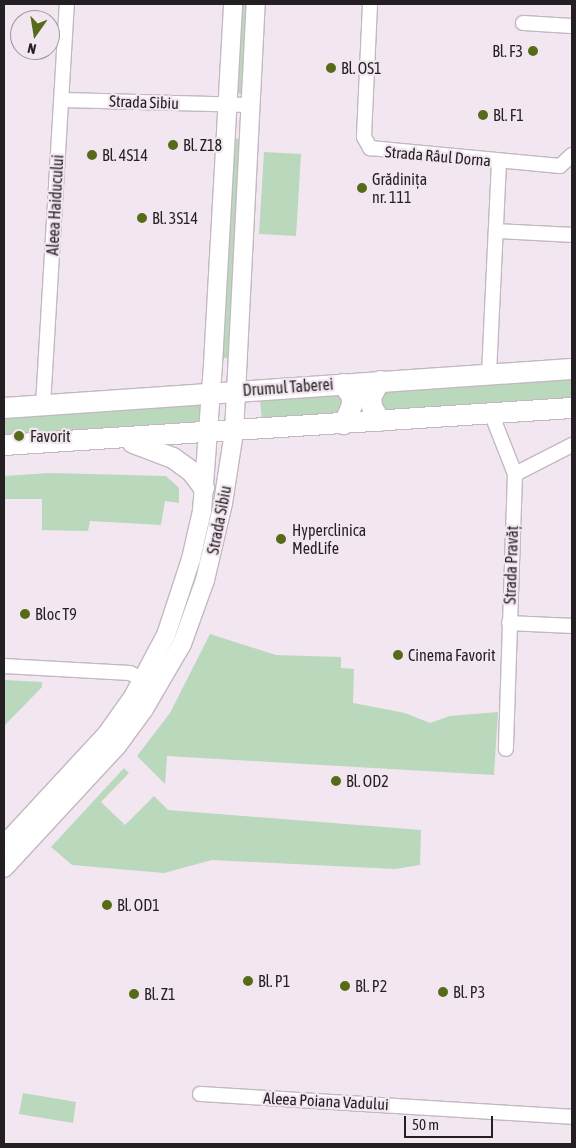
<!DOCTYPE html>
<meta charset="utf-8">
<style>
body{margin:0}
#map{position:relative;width:576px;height:1148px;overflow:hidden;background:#f2e6f0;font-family:"Asap Condensed",sans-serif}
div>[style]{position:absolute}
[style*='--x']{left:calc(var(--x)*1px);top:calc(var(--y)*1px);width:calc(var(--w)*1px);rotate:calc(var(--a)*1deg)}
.green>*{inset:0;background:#b9d8bc}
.roads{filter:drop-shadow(1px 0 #c3b8c2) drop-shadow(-1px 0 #c3b8c2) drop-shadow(0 1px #c3b8c2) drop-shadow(0 -1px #c3b8c2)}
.minor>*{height:14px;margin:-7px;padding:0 7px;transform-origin:7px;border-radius:7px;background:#fff}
.tertiary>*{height:18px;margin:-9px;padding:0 9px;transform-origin:9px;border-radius:9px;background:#fff}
.secondary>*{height:20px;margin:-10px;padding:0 10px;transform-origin:10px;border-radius:10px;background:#fff}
.dots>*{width:14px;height:14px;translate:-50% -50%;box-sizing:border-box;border:2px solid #f2e6f0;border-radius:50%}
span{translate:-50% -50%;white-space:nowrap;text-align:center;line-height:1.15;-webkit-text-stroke:4.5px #f2e6f0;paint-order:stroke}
.poi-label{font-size:16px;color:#231f22}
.right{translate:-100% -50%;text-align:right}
.left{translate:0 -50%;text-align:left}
.street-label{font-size:16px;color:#231f22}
.frame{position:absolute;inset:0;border:5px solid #231f22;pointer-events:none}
.north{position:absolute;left:10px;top:10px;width:50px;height:50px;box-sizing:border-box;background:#f2e6f0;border:1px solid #9f969e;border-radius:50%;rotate:193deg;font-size:14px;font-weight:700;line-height:20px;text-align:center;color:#231f22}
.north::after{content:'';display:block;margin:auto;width:18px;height:22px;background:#566b19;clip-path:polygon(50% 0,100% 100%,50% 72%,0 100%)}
.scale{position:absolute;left:404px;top:1116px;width:89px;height:22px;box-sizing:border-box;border:2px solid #231f22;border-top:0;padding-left:6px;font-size:15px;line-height:18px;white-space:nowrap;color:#231f22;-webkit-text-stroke:4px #f2e6f0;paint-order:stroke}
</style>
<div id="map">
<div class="green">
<div style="clip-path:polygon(240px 4px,250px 4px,241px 95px,236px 91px)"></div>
<div style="clip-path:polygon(233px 139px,243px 139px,232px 358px,222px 358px)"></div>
<div style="clip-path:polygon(264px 152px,301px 154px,296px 236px,259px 234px)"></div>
<div style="clip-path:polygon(572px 377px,572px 400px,390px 413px,383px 409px,380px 402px,381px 393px,389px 387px)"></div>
<div style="clip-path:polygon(334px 393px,341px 397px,342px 404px,336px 415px,262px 422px,260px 399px)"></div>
<div style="clip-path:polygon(201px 400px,198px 426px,4px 439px,4px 418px)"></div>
<div style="clip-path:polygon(50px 473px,166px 476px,179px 488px,179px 503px,165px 501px,161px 525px,90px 521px,88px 531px,42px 530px,42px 499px,4px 499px,4px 476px)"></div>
<div style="clip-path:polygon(210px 634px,276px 655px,341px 657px,341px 668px,354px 669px,353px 703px,405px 713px,430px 723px,450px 716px,498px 712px,494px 775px,167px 756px,165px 784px,137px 756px,170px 713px)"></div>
<div style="clip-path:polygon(4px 680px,42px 682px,42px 687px,4px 726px)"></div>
<div style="clip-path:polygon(124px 768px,129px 773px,101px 802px,125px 825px,154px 796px,168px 810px,421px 830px,420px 865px,395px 869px,212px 860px,164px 873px,72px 865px,51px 847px)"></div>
<div style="clip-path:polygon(23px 1093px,76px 1102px,73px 1123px,19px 1114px)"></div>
</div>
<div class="roads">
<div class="minor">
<div style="--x:370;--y:4;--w:133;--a:92.6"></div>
<div style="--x:364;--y:137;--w:13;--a:61"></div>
<div style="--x:370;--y:148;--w:191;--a:5.4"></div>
<div style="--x:560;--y:166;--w:16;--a:-43"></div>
<div style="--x:523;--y:23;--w:49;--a:3.5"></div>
<div style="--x:61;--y:100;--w:190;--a:1.5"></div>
<div style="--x:496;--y:231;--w:76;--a:3"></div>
<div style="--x:489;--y:374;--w:213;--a:-87.3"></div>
<div style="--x:43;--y:405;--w:402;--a:-86.6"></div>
<div style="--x:491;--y:413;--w:66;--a:68.5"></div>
<div style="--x:515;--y:474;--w:275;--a:91.9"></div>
<div style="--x:515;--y:474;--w:64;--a:-27"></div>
<div style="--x:509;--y:623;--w:63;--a:2.7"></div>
<div style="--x:4;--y:666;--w:126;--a:3.2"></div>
<div style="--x:130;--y:673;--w:16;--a:27"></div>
<div style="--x:200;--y:1094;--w:373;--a:3.5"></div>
</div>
<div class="tertiary">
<div style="--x:4;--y:845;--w:150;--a:-47.2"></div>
<div style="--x:106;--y:735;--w:47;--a:-54.6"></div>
<div style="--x:133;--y:697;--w:70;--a:-62"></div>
<div style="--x:166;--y:635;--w:80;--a:-71.8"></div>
<div style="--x:191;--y:559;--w:49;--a:-77.1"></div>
<div style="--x:202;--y:511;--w:147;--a:-85.7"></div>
<div style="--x:213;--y:364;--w:361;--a:-86.8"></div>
<div style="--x:4;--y:868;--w:166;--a:-47.2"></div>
<div style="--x:117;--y:746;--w:46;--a:-53.9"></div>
<div style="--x:144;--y:709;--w:75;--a:-59.7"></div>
<div style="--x:182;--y:644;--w:68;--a:-70.2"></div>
<div style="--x:205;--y:580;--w:79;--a:-76.8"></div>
<div style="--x:223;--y:503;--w:72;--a:-81.2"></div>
<div style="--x:234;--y:432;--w:429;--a:-87.1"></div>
</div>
<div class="secondary">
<div style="--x:380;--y:381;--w:18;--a:119"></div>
<div style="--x:371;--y:397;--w:10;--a:84"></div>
<div style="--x:372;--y:407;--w:16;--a:60"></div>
<div style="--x:343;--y:384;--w:16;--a:55"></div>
<div style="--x:352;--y:397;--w:8;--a:90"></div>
<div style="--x:352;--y:405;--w:21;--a:113"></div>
<div style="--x:4;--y:408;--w:569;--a:-3.93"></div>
<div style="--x:133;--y:443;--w:43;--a:20.6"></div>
<div style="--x:173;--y:458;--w:24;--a:36"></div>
<div style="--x:192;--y:472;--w:20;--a:53"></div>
<div style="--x:4;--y:445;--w:569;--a:-3.73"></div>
</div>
</div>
<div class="dots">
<div style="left:533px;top:51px;background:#566b19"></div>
<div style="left:331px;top:68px;background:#566b19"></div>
<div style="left:483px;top:115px;background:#566b19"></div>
<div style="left:173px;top:145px;background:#566b19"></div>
<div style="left:92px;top:155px;background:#566b19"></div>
<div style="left:362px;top:188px;background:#566b19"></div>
<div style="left:142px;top:218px;background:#566b19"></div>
<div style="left:19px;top:436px;background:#566b19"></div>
<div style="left:281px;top:539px;background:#566b19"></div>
<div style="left:25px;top:614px;background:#566b19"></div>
<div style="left:398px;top:655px;background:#566b19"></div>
<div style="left:336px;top:781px;background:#566b19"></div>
<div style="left:107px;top:905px;background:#566b19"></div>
<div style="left:248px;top:981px;background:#566b19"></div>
<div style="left:345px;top:986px;background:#566b19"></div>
<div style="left:443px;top:992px;background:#566b19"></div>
<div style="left:134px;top:994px;background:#566b19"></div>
</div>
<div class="poi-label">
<span class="right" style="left:523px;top:51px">Bl. F3</span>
<span class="left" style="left:341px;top:68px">Bl. OS1</span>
<span class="left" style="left:493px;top:115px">Bl. F1</span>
<span class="left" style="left:183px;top:145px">Bl. Z18</span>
<span class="left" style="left:102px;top:155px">Bl. 4S14</span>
<span class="left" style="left:372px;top:188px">Grădinița<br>nr. 111</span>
<span class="left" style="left:152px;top:218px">Bl. 3S14</span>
<span class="left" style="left:30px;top:436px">Favorit</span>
<span class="left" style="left:292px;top:539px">Hyperclinica<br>MedLife</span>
<span class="left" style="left:35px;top:614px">Bloc T9</span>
<span class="left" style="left:408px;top:655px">Cinema Favorit</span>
<span class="left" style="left:346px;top:781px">Bl. OD2</span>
<span class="left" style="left:117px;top:905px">Bl. OD1</span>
<span class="left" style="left:258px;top:981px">Bl. P1</span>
<span class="left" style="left:355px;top:986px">Bl. P2</span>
<span class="left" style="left:453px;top:992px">Bl. P3</span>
<span class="left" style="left:144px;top:994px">Bl. Z1</span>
</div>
<div class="street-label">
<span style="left:144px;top:102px;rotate:2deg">Strada Sibiu</span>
<span style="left:438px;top:156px;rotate:5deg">Strada Râul Dorna</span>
<span style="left:55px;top:205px;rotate:-87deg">Aleea Haiducului</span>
<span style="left:288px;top:387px;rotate:-4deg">Drumul Taberei</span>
<span style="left:219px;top:520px;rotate:-79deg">Strada Sibiu</span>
<span style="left:511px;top:565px;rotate:-88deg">Strada Pravăț</span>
<span style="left:326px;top:1101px;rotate:3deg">Aleea Poiana Vadului</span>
</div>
<div class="frame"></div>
<div class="north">N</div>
<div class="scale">50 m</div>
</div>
